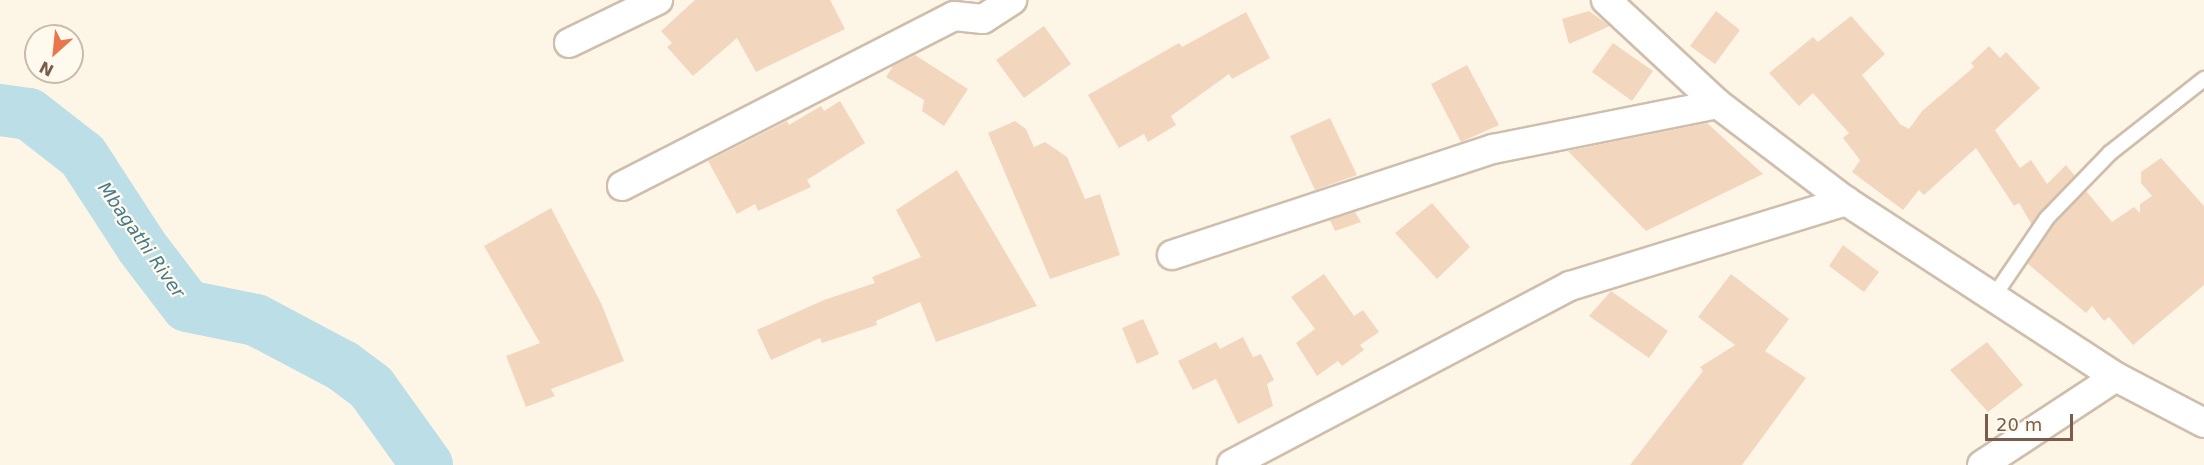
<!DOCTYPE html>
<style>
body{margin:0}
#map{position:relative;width:2204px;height:465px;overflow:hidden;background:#fdf6e7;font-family:"DejaVu Sans",sans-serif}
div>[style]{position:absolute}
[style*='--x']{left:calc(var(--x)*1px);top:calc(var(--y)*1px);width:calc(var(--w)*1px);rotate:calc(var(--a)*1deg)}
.river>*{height:52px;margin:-26px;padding:0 26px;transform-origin:26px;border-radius:26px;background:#bbdee7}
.building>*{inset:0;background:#f3d6be}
.roads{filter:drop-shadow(2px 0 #cfbeac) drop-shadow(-2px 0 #cfbeac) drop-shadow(0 2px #cfbeac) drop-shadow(0 -2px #cfbeac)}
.service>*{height:14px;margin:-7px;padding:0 7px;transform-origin:7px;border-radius:7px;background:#fff}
.minor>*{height:28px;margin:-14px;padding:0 14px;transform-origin:14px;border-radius:14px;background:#fff}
span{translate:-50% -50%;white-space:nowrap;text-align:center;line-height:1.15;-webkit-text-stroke:4.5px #fff9ee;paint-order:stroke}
.water-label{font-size:18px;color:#437a8b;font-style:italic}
.north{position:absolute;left:24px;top:24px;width:60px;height:60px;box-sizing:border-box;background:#fff9ee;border:2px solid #c9bbac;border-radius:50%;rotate:207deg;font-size:16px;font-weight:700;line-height:24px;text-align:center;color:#775d4a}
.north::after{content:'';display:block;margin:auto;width:21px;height:27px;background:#e8784b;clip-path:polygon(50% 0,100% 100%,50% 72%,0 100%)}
.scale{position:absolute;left:1985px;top:414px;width:88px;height:27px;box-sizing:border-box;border:3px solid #775d4a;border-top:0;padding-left:8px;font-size:18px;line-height:21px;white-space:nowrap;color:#775d4a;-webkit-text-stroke:4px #fff9ee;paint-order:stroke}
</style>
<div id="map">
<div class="river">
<div style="--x:0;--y:110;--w:29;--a:8"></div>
<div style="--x:29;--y:114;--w:68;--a:37.9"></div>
<div style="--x:83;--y:156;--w:108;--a:57"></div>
<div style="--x:142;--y:247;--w:74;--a:52.7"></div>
<div style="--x:187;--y:306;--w:70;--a:11.5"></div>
<div style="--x:256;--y:320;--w:98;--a:27.9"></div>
<div style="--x:343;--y:366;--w:35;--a:37"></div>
<div style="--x:371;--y:387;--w:96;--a:54.3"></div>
</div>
<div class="building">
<div style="clip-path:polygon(695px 0,830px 0,845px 29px,756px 72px,737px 38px,693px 76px,667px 47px,672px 43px,661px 31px)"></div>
<div style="clip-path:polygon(1589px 11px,1610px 26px,1569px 44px,1562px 19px)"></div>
<div style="clip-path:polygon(1716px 11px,1740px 30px,1715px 64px,1690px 46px)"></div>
<div style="clip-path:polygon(1246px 12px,1270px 58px,1232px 79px,1229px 74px,1171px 116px,1176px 125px,1148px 142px,1144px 134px,1119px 148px,1088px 95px,1179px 43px,1182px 47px)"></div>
<div style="clip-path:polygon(1851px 16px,1885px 54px,1862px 75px,1900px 124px,1909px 129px,1922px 111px,1974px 67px,1971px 63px,1989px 46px,2000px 58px,2006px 52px,2040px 88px,1995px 130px,2020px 168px,2031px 160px,2047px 184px,2066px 165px,2075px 176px,2032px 225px,2019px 203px,2014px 206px,1976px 148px,1924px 195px,1919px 190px,1903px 210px,1852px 172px,1860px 160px,1843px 138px,1849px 133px,1813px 93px,1799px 106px,1769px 73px,1813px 37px,1818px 42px)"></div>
<div style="clip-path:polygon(1044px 26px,1071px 64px,1024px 98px,996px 60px)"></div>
<div style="clip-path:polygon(1613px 43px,1653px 71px,1632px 101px,1592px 72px)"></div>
<div style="clip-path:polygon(915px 55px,968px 89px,944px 126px,922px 111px,924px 100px,886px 77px,893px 66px)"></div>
<div style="clip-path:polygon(1467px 65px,1499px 125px,1461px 142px,1431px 84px)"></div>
<div style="clip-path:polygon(840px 101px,865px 143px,807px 180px,811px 187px,758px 211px,755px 204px,737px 214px,708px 161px,787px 121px,789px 125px,821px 106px,824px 111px)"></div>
<div style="clip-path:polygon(1330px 118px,1357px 175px,1315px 190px,1290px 136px)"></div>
<div style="clip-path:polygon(1015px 121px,1026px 129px,1034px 147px,1045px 142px,1067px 157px,1085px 199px,1100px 194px,1120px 255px,1050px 279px,988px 133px)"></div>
<div style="clip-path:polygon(1707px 123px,1763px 174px,1646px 231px,1568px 151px)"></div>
<div style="clip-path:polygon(2161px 158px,2204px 206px,2204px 285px,2133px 345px,2109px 317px,2104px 321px,2092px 306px,2086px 313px,2027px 263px,2054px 224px,2086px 191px,2112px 222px,2134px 207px,2140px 213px,2140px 204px,2152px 196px,2141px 183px,2141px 172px)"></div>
<div style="clip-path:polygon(957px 170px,1037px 306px,936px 342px,920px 302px,876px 321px,877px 325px,822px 343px,820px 338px,771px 360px,757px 330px,824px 300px,875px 283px,872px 277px,921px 257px,896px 210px)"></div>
<div style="clip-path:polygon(1432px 203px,1470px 247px,1437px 279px,1395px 233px)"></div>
<div style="clip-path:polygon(551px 208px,601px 303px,624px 361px,551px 389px,555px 396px,526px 407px,506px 356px,540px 343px,484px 246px)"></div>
<div style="clip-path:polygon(1355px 212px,1361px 222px,1335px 231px,1330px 220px)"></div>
<div style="clip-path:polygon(1843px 245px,1879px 272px,1864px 292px,1829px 266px)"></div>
<div style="clip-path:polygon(1324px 274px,1354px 316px,1363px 310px,1379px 332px,1360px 345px,1364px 350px,1342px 366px,1338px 361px,1317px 376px,1296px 343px,1315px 329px,1291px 297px)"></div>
<div style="clip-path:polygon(1731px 274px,1789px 319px,1765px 351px,1806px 378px,1742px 465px,1630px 465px,1703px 371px,1700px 367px,1735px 345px,1698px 317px)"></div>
<div style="clip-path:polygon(1611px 291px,1668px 331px,1649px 358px,1589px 316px)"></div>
<div style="clip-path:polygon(1143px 319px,1159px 354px,1137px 364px,1122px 328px)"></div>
<div style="clip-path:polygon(1243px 337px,1253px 357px,1261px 354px,1274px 380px,1267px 384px,1273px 406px,1238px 424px,1216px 379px,1193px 390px,1178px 361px,1216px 342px,1220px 349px)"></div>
<div style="clip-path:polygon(1987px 342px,2023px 385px,1988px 412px,1950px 370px)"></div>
</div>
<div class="roads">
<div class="service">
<div style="--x:1994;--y:296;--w:94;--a:-55.8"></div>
<div style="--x:2047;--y:218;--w:91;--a:-45.9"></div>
<div style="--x:2110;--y:153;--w:120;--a:-38.2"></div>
</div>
<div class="minor">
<div style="--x:1606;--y:0;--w:153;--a:42.9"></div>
<div style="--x:1718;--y:104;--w:161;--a:37.2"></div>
<div style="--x:1846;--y:201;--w:322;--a:33.1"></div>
<div style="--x:2116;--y:377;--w:99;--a:27.6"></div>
<div style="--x:569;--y:43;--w:99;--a:-25.8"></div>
<div style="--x:622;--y:186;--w:373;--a:-27.1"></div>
<div style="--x:954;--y:16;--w:29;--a:6"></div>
<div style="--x:983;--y:19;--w:35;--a:-33"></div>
<div style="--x:1172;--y:255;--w:338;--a:-18.3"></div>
<div style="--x:1493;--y:149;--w:229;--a:-11.3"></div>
<div style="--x:1232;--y:464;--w:382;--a:-27.8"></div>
<div style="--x:1570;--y:286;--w:289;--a:-17.1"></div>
<div style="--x:1982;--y:465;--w:160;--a:-33.3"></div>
</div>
</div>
<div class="water-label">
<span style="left:141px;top:240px;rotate:55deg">Mbagathi River</span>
</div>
<div class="north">N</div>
<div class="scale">20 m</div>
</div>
